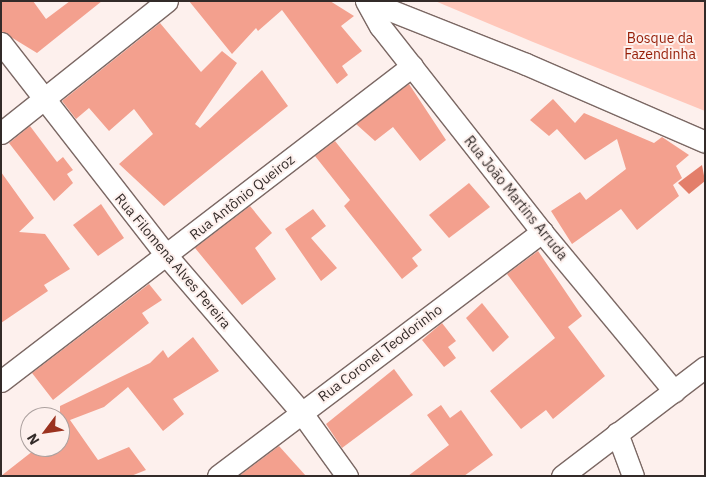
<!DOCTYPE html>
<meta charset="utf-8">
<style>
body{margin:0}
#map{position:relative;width:706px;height:477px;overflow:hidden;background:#fdf0ed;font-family:"IBM Plex Sans",sans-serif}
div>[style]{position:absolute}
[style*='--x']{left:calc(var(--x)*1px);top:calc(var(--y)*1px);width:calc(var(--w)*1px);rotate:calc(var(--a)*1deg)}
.green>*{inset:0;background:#ffc7ba}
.water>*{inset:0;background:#e37e6a}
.building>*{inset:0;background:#f3a08e}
.roads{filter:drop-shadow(1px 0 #7b6864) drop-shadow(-1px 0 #7b6864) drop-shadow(0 1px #7b6864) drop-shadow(0 -1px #7b6864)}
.street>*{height:21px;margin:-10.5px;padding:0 10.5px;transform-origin:10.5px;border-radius:10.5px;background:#fff}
span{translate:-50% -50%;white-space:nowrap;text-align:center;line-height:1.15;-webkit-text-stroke:4px #fdf0ed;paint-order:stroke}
.park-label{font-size:14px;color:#951c05}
.street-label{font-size:14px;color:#332b29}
.frame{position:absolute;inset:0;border:2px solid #332b29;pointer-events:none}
.north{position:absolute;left:20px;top:407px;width:50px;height:50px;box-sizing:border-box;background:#fdf0ed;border:1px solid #aca19f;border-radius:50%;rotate:239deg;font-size:14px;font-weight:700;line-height:20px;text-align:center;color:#332b29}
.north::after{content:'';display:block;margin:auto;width:18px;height:22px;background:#9b321f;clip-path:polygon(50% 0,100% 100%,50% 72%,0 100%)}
</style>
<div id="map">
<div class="green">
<div style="clip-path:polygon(435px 1px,705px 1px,705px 111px,533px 42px)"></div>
</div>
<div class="water">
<div style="clip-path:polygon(702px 165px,705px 181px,689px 194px,678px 183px)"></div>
</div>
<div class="building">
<div style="clip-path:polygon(1px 1px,33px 1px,46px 19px,70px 1px,102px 1px,37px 53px,1px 31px)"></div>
<div style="clip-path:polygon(189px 1px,330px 1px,354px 16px,341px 26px,362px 51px,342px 66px,348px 75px,337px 84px,282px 10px,258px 31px,256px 28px,232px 54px)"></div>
<div style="clip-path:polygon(160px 23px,201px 72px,222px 51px,237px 63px,195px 124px,200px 128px,262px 70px,288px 106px,164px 206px,119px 164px,153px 134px,134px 109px,109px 131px,89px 108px,76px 119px,62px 101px)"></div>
<div style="clip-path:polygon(409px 84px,446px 140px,420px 161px,393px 127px,375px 141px,356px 124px)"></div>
<div style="clip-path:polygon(553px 99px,575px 123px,584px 113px,654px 143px,662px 137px,689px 155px,676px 166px,682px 178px,673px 185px,679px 196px,637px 230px,621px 209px,572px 244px,551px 211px,580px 192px,586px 200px,626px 169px,617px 139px,585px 160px,557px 129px,549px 136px,530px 120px)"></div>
<div style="clip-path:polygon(30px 126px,57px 162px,63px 157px,73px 170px,67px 174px,73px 183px,54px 201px,9px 143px)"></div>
<div style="clip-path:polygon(335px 141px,422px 250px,412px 258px,418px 266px,402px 279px,344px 206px,350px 200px,315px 156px)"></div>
<div style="clip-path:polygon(1px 172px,34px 218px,19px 232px,45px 234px,70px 269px,44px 285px,48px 291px,1px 323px)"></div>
<div style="clip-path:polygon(469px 183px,490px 207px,449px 238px,429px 215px)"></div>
<div style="clip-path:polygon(101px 204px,124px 238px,98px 256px,73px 225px)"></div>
<div style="clip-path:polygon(250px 206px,272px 233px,255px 248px,276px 279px,242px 305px,195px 248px)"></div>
<div style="clip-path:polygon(313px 209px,326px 226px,311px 238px,337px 268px,321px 281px,285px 229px)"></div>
<div style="clip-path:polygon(538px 251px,582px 316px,568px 327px,605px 376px,553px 419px,546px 410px,521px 429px,490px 391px,555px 338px,507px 274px)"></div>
<div style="clip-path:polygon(149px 284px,162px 300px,142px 313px,149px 323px,53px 400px,32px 373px)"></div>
<div style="clip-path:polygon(482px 303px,509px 337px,493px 352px,466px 318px)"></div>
<div style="clip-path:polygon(442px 323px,456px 341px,448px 347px,456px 358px,444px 367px,422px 340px)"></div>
<div style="clip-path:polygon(193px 337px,219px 371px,173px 399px,184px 414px,163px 431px,128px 387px,104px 407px,70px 420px,98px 460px,129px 447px,146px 470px,131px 476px,1px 476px,38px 447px,60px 447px,60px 406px,150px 363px,163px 350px,168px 358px)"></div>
<div style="clip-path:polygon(394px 369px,413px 395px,342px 448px,326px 424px)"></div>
<div style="clip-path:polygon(441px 405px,450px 418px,461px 410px,493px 455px,464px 476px,408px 476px,449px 445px,427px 415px)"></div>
<div style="clip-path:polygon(279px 446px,306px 476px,239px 476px)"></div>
</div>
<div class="roads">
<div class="street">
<div style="--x:366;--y:1;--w:29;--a:61"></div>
<div style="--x:380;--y:26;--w:262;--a:51.8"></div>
<div style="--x:542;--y:232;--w:207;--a:50.3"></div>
<div style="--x:367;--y:1;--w:171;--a:21.6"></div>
<div style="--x:526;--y:64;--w:195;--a:23.5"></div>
<div style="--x:1;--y:43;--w:269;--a:52.1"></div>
<div style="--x:166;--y:255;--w:207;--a:49.3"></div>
<div style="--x:301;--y:412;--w:79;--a:54.3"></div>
<div style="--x:1;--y:133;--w:212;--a:-38.5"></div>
<div style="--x:1;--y:381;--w:518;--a:-37.47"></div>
<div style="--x:617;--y:433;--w:46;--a:69.6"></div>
<div style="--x:218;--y:476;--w:406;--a:-37"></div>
<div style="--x:562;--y:476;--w:180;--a:-37.3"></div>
</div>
</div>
<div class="park-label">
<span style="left:660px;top:46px">Bosque da<br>Fazendinha</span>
</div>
<div class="street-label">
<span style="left:242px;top:197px;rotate:-38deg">Rua Antônio Queiroz</span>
<span style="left:516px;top:198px;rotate:51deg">Rua João Martins Arruda</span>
<span style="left:173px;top:261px;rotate:50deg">Rua Filomena Alves Pereira</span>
<span style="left:380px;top:353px;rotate:-37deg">Rua Coronel Teodorinho</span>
</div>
<div class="frame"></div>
<div class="north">N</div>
</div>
